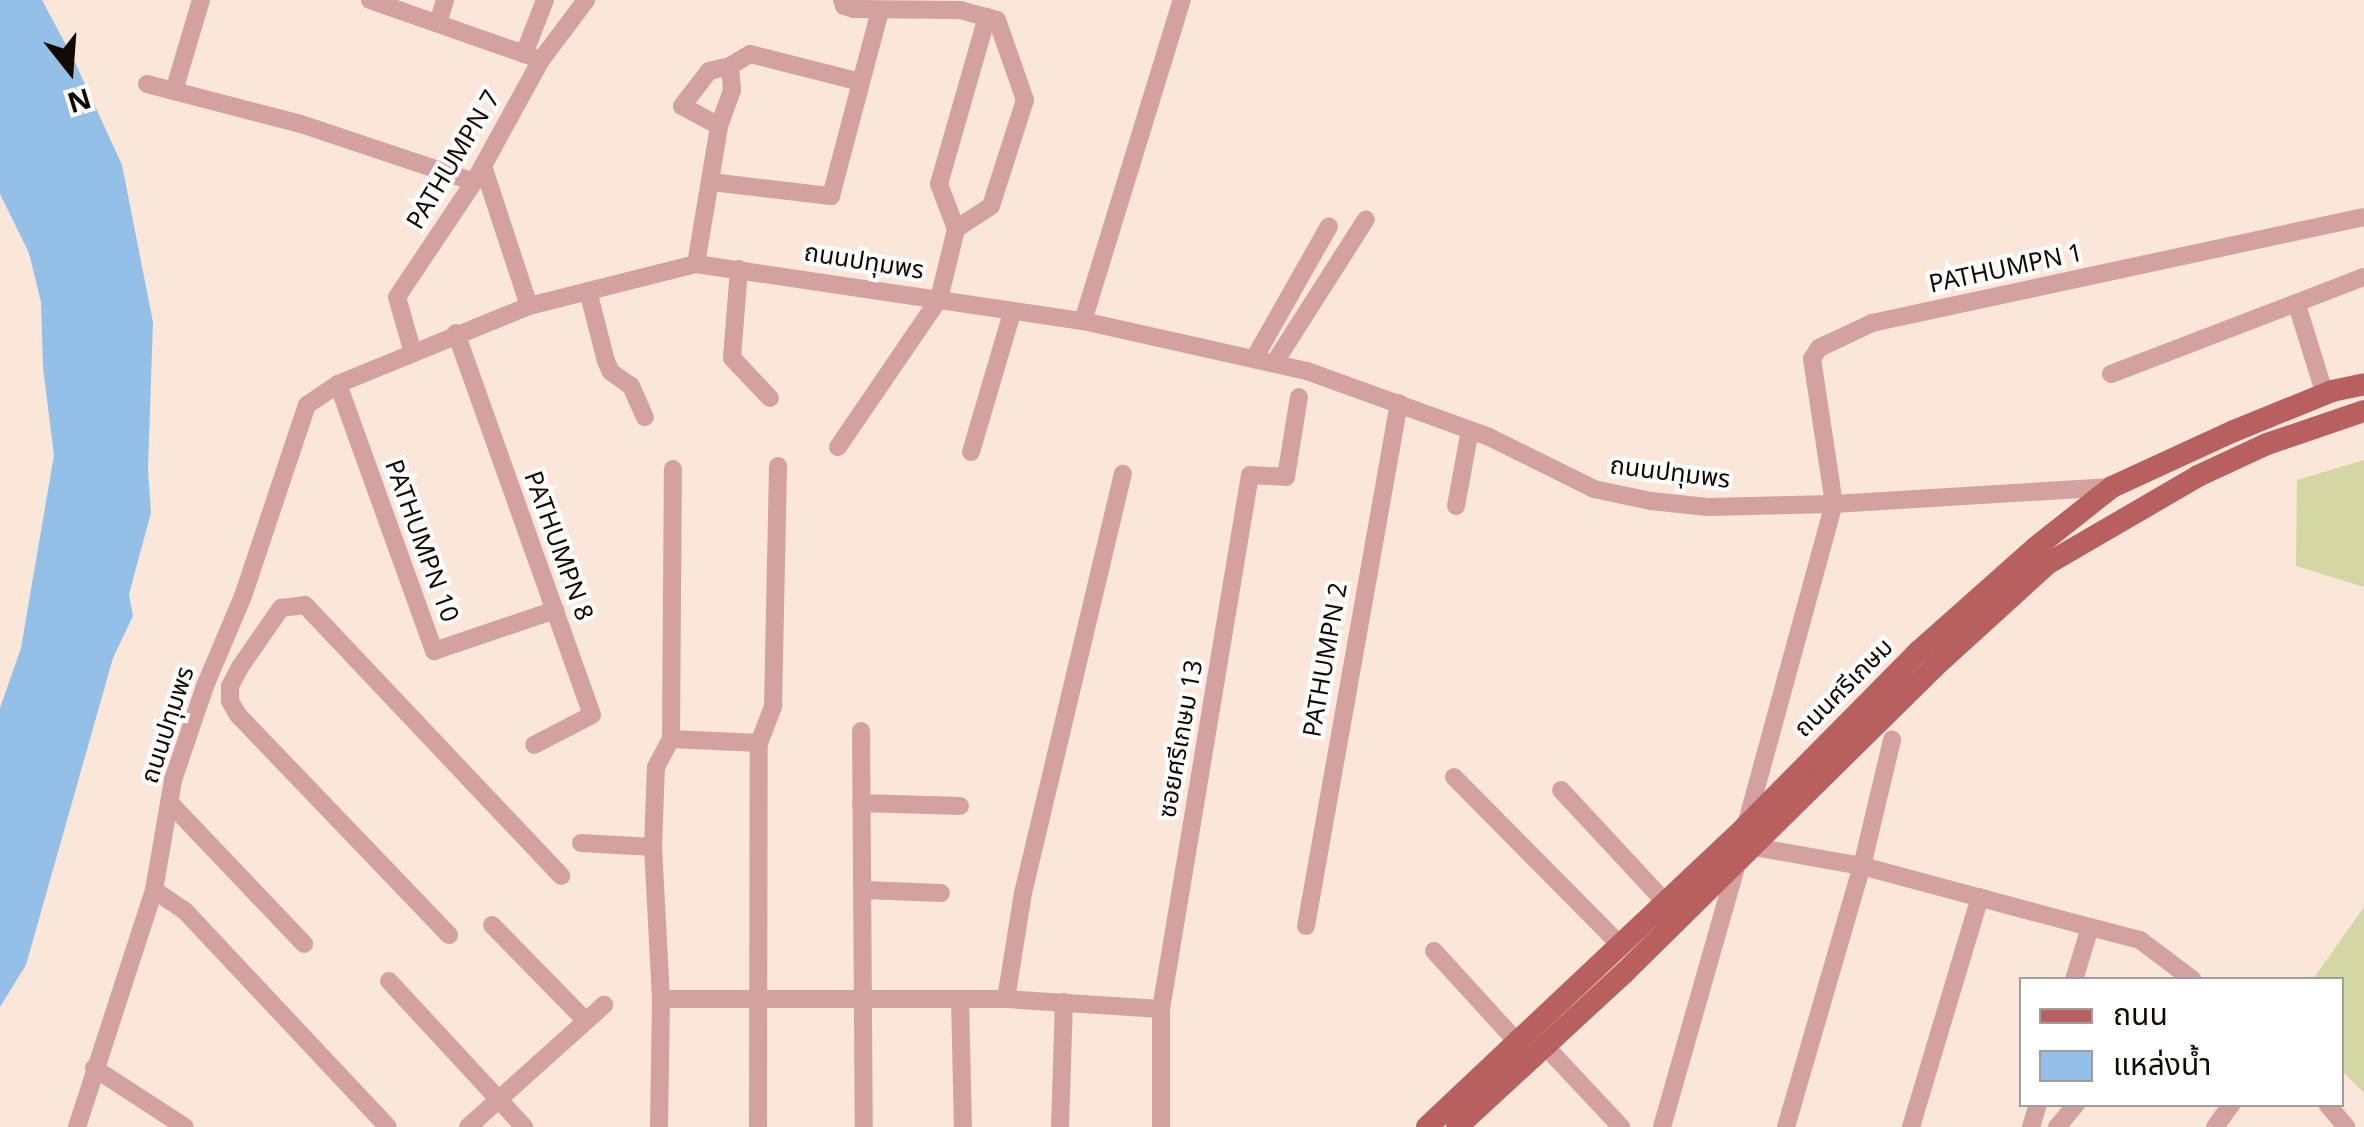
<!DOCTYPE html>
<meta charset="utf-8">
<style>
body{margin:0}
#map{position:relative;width:2364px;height:1127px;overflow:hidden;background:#fae7d9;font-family:Georgia,"Noto Sans Thai",serif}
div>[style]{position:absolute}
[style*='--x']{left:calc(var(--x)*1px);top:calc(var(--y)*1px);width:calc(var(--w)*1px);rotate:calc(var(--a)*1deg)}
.green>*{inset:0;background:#d2d7a3}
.water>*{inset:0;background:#94c0e7}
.minor>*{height:18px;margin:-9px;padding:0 9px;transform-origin:9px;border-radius:9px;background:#d3a19f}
.major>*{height:22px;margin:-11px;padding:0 11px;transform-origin:11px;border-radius:11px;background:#b7605f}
span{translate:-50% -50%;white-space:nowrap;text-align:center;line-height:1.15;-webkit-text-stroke:8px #fff;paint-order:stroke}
.street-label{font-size:25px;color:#130903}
.legend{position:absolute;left:2019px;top:977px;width:325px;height:130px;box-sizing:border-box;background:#fff;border:2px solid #a19d9a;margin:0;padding:12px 18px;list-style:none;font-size:30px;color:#130903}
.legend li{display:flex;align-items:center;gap:20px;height:50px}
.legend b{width:50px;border:2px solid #a19d9a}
.north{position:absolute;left:20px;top:20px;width:100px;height:100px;-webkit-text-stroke:8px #fff;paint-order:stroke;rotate:163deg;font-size:28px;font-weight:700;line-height:40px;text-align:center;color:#130903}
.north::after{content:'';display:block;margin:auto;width:35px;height:45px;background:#130903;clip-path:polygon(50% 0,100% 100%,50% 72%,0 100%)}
</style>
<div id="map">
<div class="green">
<div style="clip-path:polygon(2364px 460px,2364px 587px,2296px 566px,2297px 480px)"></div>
<div style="clip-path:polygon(2364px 907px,2364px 1093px,2342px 1071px,2342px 980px,2313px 979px)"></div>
</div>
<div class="water">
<div style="clip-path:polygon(0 0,42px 0,73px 58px,122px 165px,153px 322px,148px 469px,151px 513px,129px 594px,133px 616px,113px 658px,26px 965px,0 1007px,0 708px,21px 648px,54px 455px,43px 368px,41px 302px,29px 253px,0 194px)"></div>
</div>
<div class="minor">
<div style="--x:370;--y:0;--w:181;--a:19.3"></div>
<div style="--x:842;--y:0;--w:6;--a:72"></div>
<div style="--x:844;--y:6;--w:10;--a:17"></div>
<div style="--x:854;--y:9;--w:106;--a:0.5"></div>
<div style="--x:960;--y:10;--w:38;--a:15"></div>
<div style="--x:997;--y:20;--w:85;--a:70.7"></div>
<div style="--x:1025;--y:100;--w:111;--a:107.8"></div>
<div style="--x:991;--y:206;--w:42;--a:146.7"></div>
<div style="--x:438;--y:23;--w:24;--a:-73"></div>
<div style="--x:524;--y:54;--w:58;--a:-68.7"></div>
<div style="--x:147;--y:84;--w:159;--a:14.6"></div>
<div style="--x:301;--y:124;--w:182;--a:18.5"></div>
<div style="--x:174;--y:91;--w:95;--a:-73.5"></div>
<div style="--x:719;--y:126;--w:42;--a:-151.6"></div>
<div style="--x:682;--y:106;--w:44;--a:-52.4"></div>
<div style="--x:709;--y:71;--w:22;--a:-13"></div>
<div style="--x:730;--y:66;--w:23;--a:-31"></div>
<div style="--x:750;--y:54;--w:114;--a:14.2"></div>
<div style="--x:483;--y:166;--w:147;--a:71.8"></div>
<div style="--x:711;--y:182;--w:121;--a:6.7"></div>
<div style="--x:831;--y:196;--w:191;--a:-75.2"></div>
<div style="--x:696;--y:264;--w:140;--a:-80.5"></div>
<div style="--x:719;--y:126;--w:38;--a:-70"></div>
<div style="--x:732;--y:90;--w:24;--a:-95"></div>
<div style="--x:739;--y:269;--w:89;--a:94.5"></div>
<div style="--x:732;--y:358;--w:55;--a:46.5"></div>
<div style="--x:588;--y:291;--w:72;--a:75.6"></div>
<div style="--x:606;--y:361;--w:12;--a:66"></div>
<div style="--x:611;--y:372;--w:24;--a:35"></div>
<div style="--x:631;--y:386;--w:34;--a:66"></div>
<div style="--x:2297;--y:305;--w:94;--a:72.7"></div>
<div style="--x:1083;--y:321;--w:336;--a:-72.9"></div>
<div style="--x:456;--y:333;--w:405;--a:70.4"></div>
<div style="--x:592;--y:715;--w:65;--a:152.7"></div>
<div style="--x:413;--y:353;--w:58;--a:-105.9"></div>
<div style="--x:397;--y:297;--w:138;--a:-56.2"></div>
<div style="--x:474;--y:182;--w:139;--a:-61.2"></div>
<div style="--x:541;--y:60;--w:75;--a:-53.1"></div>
<div style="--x:1255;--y:357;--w:150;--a:-60.5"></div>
<div style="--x:1275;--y:362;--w:169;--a:-57.5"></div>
<div style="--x:2111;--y:374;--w:271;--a:-21"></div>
<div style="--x:338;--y:384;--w:284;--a:70.2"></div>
<div style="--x:434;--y:651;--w:128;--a:-18.7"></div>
<div style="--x:838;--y:447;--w:179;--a:-55.7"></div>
<div style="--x:939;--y:299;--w:72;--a:-76.3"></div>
<div style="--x:956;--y:229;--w:48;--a:-110.7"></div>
<div style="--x:939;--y:184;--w:174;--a:-74"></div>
<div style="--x:971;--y:452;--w:145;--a:-73.6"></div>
<div style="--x:1456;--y:506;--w:77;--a:-79.6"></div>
<div style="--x:861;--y:731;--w:396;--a:89.6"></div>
<div style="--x:671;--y:739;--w:88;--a:2.6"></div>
<div style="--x:1454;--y:777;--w:235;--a:45.3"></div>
<div style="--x:1561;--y:790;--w:154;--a:47.1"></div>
<div style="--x:169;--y:802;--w:196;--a:46.4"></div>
<div style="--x:861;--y:803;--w:99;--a:1.7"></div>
<div style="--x:1746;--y:825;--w:333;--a:-74.7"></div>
<div style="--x:1834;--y:504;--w:147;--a:-98.6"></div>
<div style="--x:1812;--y:359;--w:13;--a:-58"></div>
<div style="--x:1819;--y:348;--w:59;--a:-25.3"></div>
<div style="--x:1872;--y:323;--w:503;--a:-12.16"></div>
<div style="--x:581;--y:843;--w:72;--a:3.2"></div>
<div style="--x:1754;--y:847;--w:110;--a:10"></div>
<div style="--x:1862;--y:866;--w:236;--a:15"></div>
<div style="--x:2090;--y:927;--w:55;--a:106.8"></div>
<div style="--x:154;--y:890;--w:37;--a:34"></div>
<div style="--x:185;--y:911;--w:296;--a:46.8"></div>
<div style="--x:863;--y:890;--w:78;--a:2.2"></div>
<div style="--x:492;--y:925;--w:134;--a:45.6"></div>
<div style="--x:1306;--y:926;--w:531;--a:-79.92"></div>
<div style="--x:2090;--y:927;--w:52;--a:14.6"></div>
<div style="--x:2140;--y:940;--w:66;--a:37"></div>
<div style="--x:449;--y:935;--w:305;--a:-133.8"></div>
<div style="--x:238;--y:715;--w:16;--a:-120"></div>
<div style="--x:230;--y:701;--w:15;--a:-90"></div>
<div style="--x:230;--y:686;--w:21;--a:-62"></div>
<div style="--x:240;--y:667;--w:72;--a:-55.2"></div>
<div style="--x:281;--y:608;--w:24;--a:-7"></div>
<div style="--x:305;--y:605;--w:373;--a:46.6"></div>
<div style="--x:1434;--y:951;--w:126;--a:47.6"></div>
<div style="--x:389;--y:981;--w:199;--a:47.2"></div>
<div style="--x:661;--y:999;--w:345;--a:0"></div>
<div style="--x:1006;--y:999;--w:155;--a:3.7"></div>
<div style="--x:960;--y:999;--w:128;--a:88.7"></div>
<div style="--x:1006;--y:999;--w:107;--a:-80.9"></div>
<div style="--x:1023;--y:893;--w:431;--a:-76.6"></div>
<div style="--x:1546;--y:1047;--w:110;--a:46.8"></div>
<div style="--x:94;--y:1068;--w:108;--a:33"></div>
<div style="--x:2327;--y:1104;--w:30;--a:50"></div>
<div style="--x:77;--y:1127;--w:249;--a:-72"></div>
<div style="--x:154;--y:890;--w:112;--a:-80.2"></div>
<div style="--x:173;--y:780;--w:99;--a:-71.2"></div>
<div style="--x:205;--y:686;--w:98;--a:-67.1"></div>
<div style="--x:243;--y:596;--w:201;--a:-71.5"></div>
<div style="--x:307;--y:405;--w:37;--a:-34"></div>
<div style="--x:338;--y:384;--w:206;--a:-22.2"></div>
<div style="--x:529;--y:306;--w:172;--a:-14.1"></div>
<div style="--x:696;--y:264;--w:391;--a:8.4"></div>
<div style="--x:1083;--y:321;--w:230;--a:12.6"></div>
<div style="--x:1307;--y:371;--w:194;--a:19.9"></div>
<div style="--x:1489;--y:437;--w:117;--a:26.3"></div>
<div style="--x:1594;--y:489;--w:58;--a:11.9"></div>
<div style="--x:1651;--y:501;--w:57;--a:6"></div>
<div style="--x:1708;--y:507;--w:126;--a:-1.4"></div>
<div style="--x:1834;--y:504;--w:279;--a:-3.5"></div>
<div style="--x:468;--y:1127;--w:183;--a:-41.9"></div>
<div style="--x:659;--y:1127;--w:128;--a:-89.1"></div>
<div style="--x:661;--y:999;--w:152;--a:-93"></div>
<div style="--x:653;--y:847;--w:80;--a:-87.9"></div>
<div style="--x:656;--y:767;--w:32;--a:-62"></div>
<div style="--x:671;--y:739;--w:270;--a:-89.6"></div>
<div style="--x:758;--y:1127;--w:384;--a:-89.9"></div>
<div style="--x:759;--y:743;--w:40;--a:-69"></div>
<div style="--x:773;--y:706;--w:240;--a:-88.8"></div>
<div style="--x:1060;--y:1127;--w:125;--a:-88.2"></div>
<div style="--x:1161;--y:1127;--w:118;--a:-90"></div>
<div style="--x:1161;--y:1009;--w:541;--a:-80.54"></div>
<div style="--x:1250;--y:475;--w:36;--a:3"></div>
<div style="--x:1286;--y:477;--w:81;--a:-80.8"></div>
<div style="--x:1662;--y:1127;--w:273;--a:-74.1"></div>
<div style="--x:1786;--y:1127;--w:272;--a:-73.8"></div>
<div style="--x:1862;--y:866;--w:130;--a:-76.6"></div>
<div style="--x:1911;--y:1127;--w:240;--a:-73.3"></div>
<div style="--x:2031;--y:1127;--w:24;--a:-73"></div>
<div style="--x:2057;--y:1127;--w:30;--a:-50"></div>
<div style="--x:2215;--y:1127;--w:29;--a:-54"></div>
</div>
<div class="major">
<div style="--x:1427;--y:1127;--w:439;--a:-43.3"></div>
<div style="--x:1746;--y:826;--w:245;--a:-45.3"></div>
<div style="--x:1918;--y:652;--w:157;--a:-41.6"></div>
<div style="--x:2035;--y:548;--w:98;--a:-38.4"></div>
<div style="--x:2112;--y:487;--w:134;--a:-24.7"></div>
<div style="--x:2234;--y:431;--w:106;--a:-22.2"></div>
<div style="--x:2332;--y:391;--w:33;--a:-12"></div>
<div style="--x:1457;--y:1127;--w:227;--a:-42.7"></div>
<div style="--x:1624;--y:973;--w:436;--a:-44.6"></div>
<div style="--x:1934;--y:667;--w:153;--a:-42.3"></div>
<div style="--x:2047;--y:564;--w:175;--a:-30.2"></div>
<div style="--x:2198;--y:476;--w:76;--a:-24.9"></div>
<div style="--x:2267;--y:444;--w:102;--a:-18.8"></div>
</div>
<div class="street-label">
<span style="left:454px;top:160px;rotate:-59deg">PATHUMPN 7</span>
<span style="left:864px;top:262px;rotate:9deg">ถนนปทุมพร</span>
<span style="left:2006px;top:269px;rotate:-12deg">PATHUMPN 1</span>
<span style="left:1670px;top:473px;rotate:7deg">ถนนปทุมพร</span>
<span style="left:421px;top:541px;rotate:70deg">PATHUMPN 10</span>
<span style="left:558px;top:546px;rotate:70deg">PATHUMPN 8</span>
<span style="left:1326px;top:660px;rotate:-80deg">PATHUMPN 2</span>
<span style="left:1844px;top:688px;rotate:-45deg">ถนนศรีเกษม</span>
<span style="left:168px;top:725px;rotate:-72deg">ถนนปทุมพร</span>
<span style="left:1181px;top:739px;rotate:-80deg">ซอยศรีเกษม 13</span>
</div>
<ul class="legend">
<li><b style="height:12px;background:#b7605f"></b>ถนน</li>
<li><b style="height:28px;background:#94c0e7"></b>แหล่งน้ำ</li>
</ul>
<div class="north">N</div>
</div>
